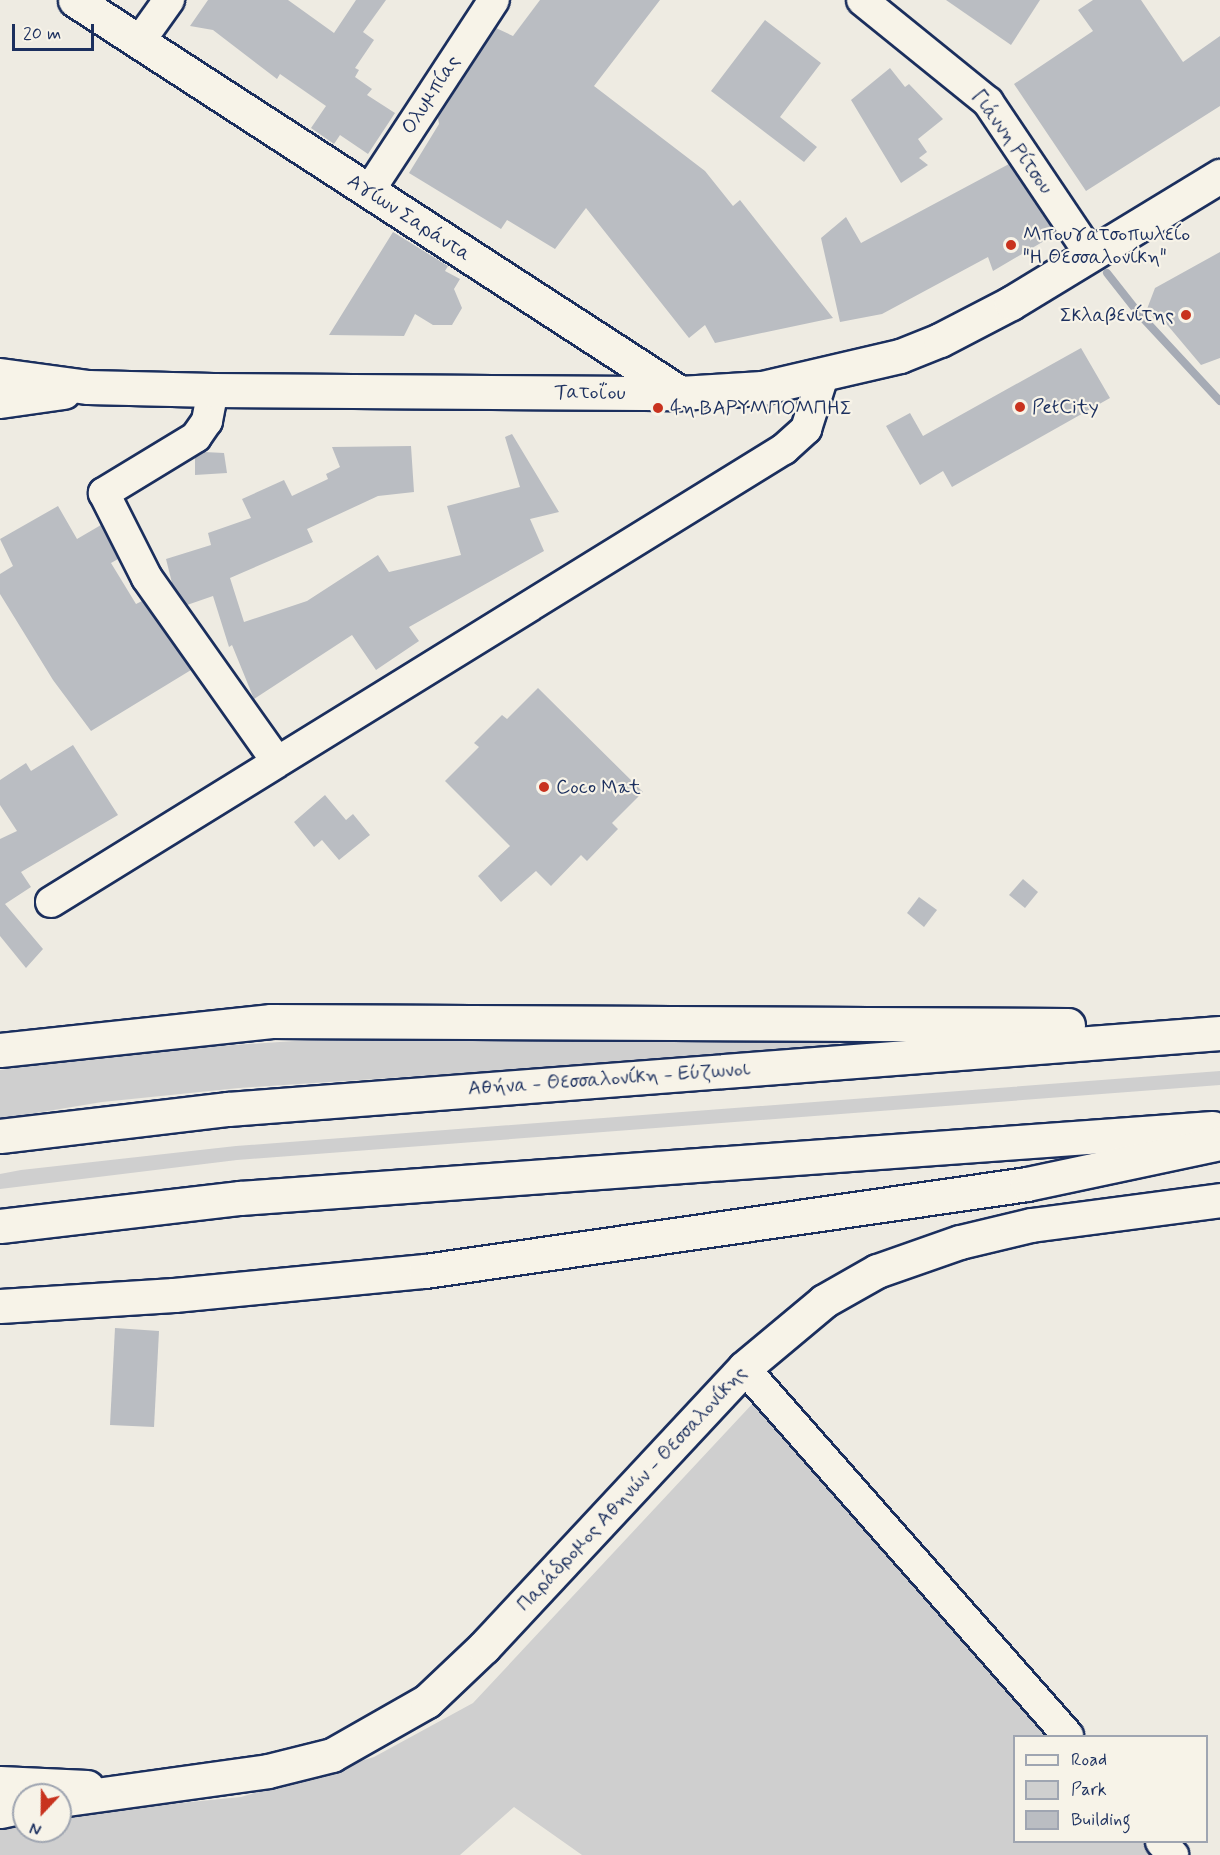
<!DOCTYPE html>
<meta charset="utf-8">
<style>
body{margin:0}
#map{position:relative;width:1220px;height:1855px;overflow:hidden;background:#eeebe2;font-family:Mynerve,sans-serif}
div>[style]{position:absolute}
[style*='--x']{left:calc(var(--x)*1px);top:calc(var(--y)*1px);width:calc(var(--w)*1px);rotate:calc(var(--a)*1deg)}
.green>*{inset:0;background:#cfcfcf}
.stream>*{height:8px;margin:-4px;padding:0 4px;transform-origin:4px;border-radius:4px;background:#a6abb5}
.building>*{inset:0;background:#babdc2}
.roads{filter:drop-shadow(2px 0 #1b2f5e) drop-shadow(-2px 0 #1b2f5e) drop-shadow(0 2px #1b2f5e) drop-shadow(0 -2px #1b2f5e)}
.minor>*{height:30px;margin:-15px;padding:0 15px;transform-origin:15px;border-radius:15px;background:#f7f3e8}
.major>*{height:33px;margin:-16.5px;padding:0 16.5px;transform-origin:16.5px;border-radius:16.5px;background:#f7f3e8}
.highway>*{height:33px;margin:-16.5px;padding:0 16.5px;transform-origin:16.5px;border-radius:16.5px;background:#f7f3e8}
.dots>*{width:16px;height:16px;translate:-50% -50%;box-sizing:border-box;border:3px solid #f7f3e8;border-radius:50%}
span{translate:-50% -50%;white-space:nowrap;text-align:center;line-height:1.15;-webkit-text-stroke:4.5px #f7f3e8;paint-order:stroke}
.street-label{font-size:20px;color:#1b2f5e}
.poi-label{font-size:20px;color:#1b2f5e}
.left{translate:0 -50%;text-align:left}
.right{translate:-100% -50%;text-align:right}
.legend{position:absolute;left:1013px;top:1735px;width:195px;height:108px;box-sizing:border-box;background:#f7f3e8;border:2px solid #9fa5b1;margin:0;padding:8px 10px;list-style:none;font-size:18px;color:#1b2f5e}
.legend li{display:flex;align-items:center;gap:12px;height:30px}
.legend b{width:30px;border:2px solid #9fa5b1}
.north{position:absolute;left:12px;top:1783px;width:60px;height:60px;box-sizing:border-box;background:#f7f3e8;border:2px solid #9fa5b1;border-radius:50%;rotate:202deg;font-size:16px;font-weight:700;line-height:24px;text-align:center;color:#1b2f5e}
.north::after{content:'';display:block;margin:auto;width:21px;height:27px;background:#c8321e;clip-path:polygon(50% 0,100% 100%,50% 72%,0 100%)}
.scale{position:absolute;left:12px;top:24px;width:82px;height:27px;box-sizing:border-box;border:3px solid #1b2f5e;border-top:0;padding-left:8px;font-size:18px;line-height:21px;white-space:nowrap;color:#1b2f5e;-webkit-text-stroke:4px #f7f3e8;paint-order:stroke}
</style>
<div id="map">
<div class="green">
<div style="clip-path:polygon(324px 1039px,580px 1039px,839px 1042px,838px 1048px,239px 1088px,102px 1102px,0 1119px,0 1070px,130px 1052px)"></div>
<div style="clip-path:polygon(1220px 1071px,1220px 1085px,237px 1160px,0 1189px,0 1174px,21px 1170px,236px 1146px)"></div>
<div style="clip-path:polygon(755px 1401px,1052px 1736px,1014px 1736px,1014px 1842px,1145px 1842px,1157px 1855px,582px 1855px,514px 1807px,460px 1855px,0 1855px,0 1821px,24px 1819px,24px 1831px,60px 1831px,60px 1815px,241px 1797px,374px 1757px,473px 1703px)"></div>
</div>
<div class="stream">
<div style="--x:1107;--y:273;--w:55;--a:51.7"></div>
<div style="--x:1141;--y:316;--w:116;--a:47.1"></div>
</div>
<div class="building">
<div style="clip-path:polygon(208px 0,288px 0,334px 33px,356px 0,386px 0,363px 32px,374px 40px,355px 68px,359px 70px,355px 77px,372px 89px,367px 95px,395px 113px,368px 154px,340px 135px,334px 144px,311px 128px,326px 106px,280px 74px,277px 79px,213px 30px,190px 26px)"></div>
<div style="clip-path:polygon(540px 0,660px 0,594px 86px,705px 171px,733px 206px,740px 200px,833px 318px,715px 343px,705px 325px,689px 338px,586px 208px,555px 249px,507px 220px,501px 229px,409px 173px,439px 124px,438px 118px,496px 28px,513px 36px)"></div>
<div style="clip-path:polygon(946px 0,1040px 0,1011px 45px)"></div>
<div style="clip-path:polygon(1093px 0,1141px 0,1183px 62px,1220px 36px,1220px 106px,1086px 191px,1014px 84px,1093px 31px,1078px 10px)"></div>
<div style="clip-path:polygon(765px 20px,821px 63px,780px 117px,817px 147px,804px 162px,711px 91px)"></div>
<div style="clip-path:polygon(890px 68px,905px 87px,909px 84px,943px 119px,918px 139px,927px 152px,919px 158px,928px 165px,901px 183px,851px 100px)"></div>
<div style="clip-path:polygon(1009px 164px,1056px 234px,993px 271px,988px 257px,882px 314px,840px 322px,821px 238px,846px 217px,861px 243px)"></div>
<div style="clip-path:polygon(393px 232px,448px 266px,445px 271px,460px 279px,454px 289px,462px 308px,452px 325px,433px 325px,415px 314px,404px 336px,329px 335px)"></div>
<div style="clip-path:polygon(1220px 252px,1220px 358px,1201px 365px,1164px 321px,1156px 322px,1147px 309px,1155px 288px)"></div>
<div style="clip-path:polygon(1081px 348px,1110px 398px,952px 487px,943px 471px,920px 485px,886px 426px,910px 413px,923px 436px)"></div>
<div style="clip-path:polygon(512px 434px,559px 512px,530px 519px,544px 551px,409px 627px,419px 641px,376px 670px,352px 635px,254px 699px,232px 645px,229px 647px,213px 596px,187px 605px,172px 583px,166px 559px,211px 545px,208px 533px,251px 518px,242px 499px,284px 480px,292px 496px,328px 479px,326px 474px,340px 467px,332px 447px,411px 446px,414px 492px,378px 496px,307px 529px,313px 542px,230px 578px,244px 622px,307px 601px,378px 555px,389px 572px,461px 555px,447px 506px,520px 487px,505px 437px)"></div>
<div style="clip-path:polygon(204px 452px,224px 453px,227px 473px,195px 475px,195px 458px)"></div>
<div style="clip-path:polygon(58px 506px,77px 539px,101px 525px,118px 559px,111px 563px,136px 604px,142px 601px,191px 670px,91px 731px,53px 680px,0 594px,0 574px,13px 566px,0 539px)"></div>
<div style="clip-path:polygon(538px 688px,643px 792px,612px 823px,618px 829px,587px 861px,581px 855px,551px 886px,536px 871px,501px 902px,478px 876px,510px 846px,445px 781px,479px 747px,474px 743px,502px 715px,507px 719px)"></div>
<div style="clip-path:polygon(73px 745px,118px 815px,21px 872px,31px 887px,5px 904px,43px 949px,26px 968px,0 936px,0 839px,17px 831px,0 805px,0 780px,26px 763px,31px 771px)"></div>
<div style="clip-path:polygon(325px 795px,346px 820px,353px 814px,370px 835px,339px 860px,322px 840px,314px 847px,294px 822px)"></div>
<div style="clip-path:polygon(1023px 879px,1038px 892px,1025px 908px,1009px 895px)"></div>
<div style="clip-path:polygon(919px 897px,937px 910px,924px 927px,907px 913px)"></div>
<div style="clip-path:polygon(115px 1328px,159px 1331px,154px 1427px,110px 1425px)"></div>
</div>
<div class="roads">
<div class="minor">
<div style="--x:862;--y:0;--w:162;--a:39"></div>
<div style="--x:988;--y:102;--w:183;--a:56.1"></div>
<div style="--x:139;--y:42;--w:52;--a:-54.5"></div>
<div style="--x:369;--y:191;--w:228;--a:-56.8"></div>
<div style="--x:213;--y:390;--w:32;--a:101"></div>
<div style="--x:207;--y:421;--w:19;--a:125"></div>
<div style="--x:196;--y:437;--w:108;--a:148.7"></div>
<div style="--x:104;--y:493;--w:95;--a:63.2"></div>
<div style="--x:147;--y:578;--w:223;--a:54.7"></div>
<div style="--x:51;--y:902;--w:862;--a:-31.72"></div>
<div style="--x:784;--y:449;--w:30;--a:-42"></div>
<div style="--x:806;--y:429;--w:56;--a:-72.2"></div>
<div style="--x:744;--y:1368;--w:490;--a:48.6"></div>
<div style="--x:1161;--y:1842;--w:18;--a:47"></div>
</div>
<div class="major">
<div style="--x:75;--y:0;--w:721;--a:33.01"></div>
<div style="--x:0;--y:375;--w:89;--a:7.8"></div>
<div style="--x:88;--y:387;--w:125;--a:1.4"></div>
<div style="--x:213;--y:390;--w:467;--a:0.4"></div>
<div style="--x:680;--y:393;--w:82;--a:-3.5"></div>
<div style="--x:762;--y:388;--w:142;--a:-13.1"></div>
<div style="--x:900;--y:356;--w:43;--a:-21.8"></div>
<div style="--x:940;--y:340;--w:80;--a:-27.5"></div>
<div style="--x:1011;--y:303;--w:245;--a:-31.3"></div>
<div style="--x:0;--y:401;--w:64;--a:-8.1"></div>
<div style="--x:0;--y:1783;--w:87;--a:2.6"></div>
<div style="--x:60;--y:1800;--w:210;--a:-7.9"></div>
<div style="--x:268;--y:1771;--w:66;--a:-14"></div>
<div style="--x:332;--y:1755;--w:109;--a:-29.6"></div>
<div style="--x:427;--y:1701;--w:79;--a:-43.5"></div>
<div style="--x:484;--y:1647;--w:381;--a:-47"></div>
<div style="--x:744;--y:1368;--w:104;--a:-39.9"></div>
<div style="--x:824;--y:1301;--w:61;--a:-29.5"></div>
<div style="--x:877;--y:1271;--w:88;--a:-19.3"></div>
<div style="--x:960;--y:1242;--w:73;--a:-13.5"></div>
<div style="--x:1031;--y:1225;--w:191;--a:-7.5"></div>
<div style="--x:0;--y:1811;--w:25;--a:-12"></div>
</div>
<div class="highway">
<div style="--x:0;--y:1050;--w:273;--a:-6.1"></div>
<div style="--x:271;--y:1021;--w:797;--a:0.29"></div>
<div style="--x:0;--y:1136;--w:230;--a:-6.8"></div>
<div style="--x:228;--y:1109;--w:995;--a:-4.38"></div>
<div style="--x:0;--y:1226;--w:242;--a:-6.7"></div>
<div style="--x:240;--y:1198;--w:975;--a:-4.12"></div>
<div style="--x:0;--y:1306;--w:174;--a:-3.6"></div>
<div style="--x:174;--y:1295;--w:252;--a:-5.5"></div>
<div style="--x:425;--y:1271;--w:608;--a:-8.22"></div>
<div style="--x:1027;--y:1184;--w:197;--a:-12"></div>
</div>
</div>
<div class="dots">
<div style="left:1011px;top:245px;background:#c8321e"></div>
<div style="left:1186px;top:315px;background:#c8321e"></div>
<div style="left:1020px;top:407px;background:#c8321e"></div>
<div style="left:658px;top:408px;background:#c8321e"></div>
<div style="left:544px;top:787px;background:#c8321e"></div>
</div>
<div class="street-label">
<span style="left:431px;top:95px;rotate:-57deg">Ολυμπίας</span>
<span style="left:1012px;top:142px;rotate:54deg">Γιάννη Ρίτσου</span>
<span style="left:409px;top:218px;rotate:33deg">Αγίων Σαράντα</span>
<span style="left:590px;top:393px;rotate:1deg">Τατοΐου</span>
<span style="left:609px;top:1079px;rotate:-4deg">Αθήνα - Θεσσαλονίκη - Εύζωνοι</span>
<span style="left:632px;top:1489px;rotate:-47deg">Παράδρομος Αθηνών - Θεσσαλονίκης</span>
</div>
<div class="poi-label">
<span class="left" style="left:1023px;top:246px">Μπουγατσοπωλείο<br>"Η Θεσσαλονίκη"</span>
<span class="right" style="left:1174px;top:315px">Σκλαβενίτης</span>
<span class="left" style="left:1032px;top:407px">PetCity</span>
<span class="left" style="left:670px;top:408px">4η ΒΑΡΥΜΠΟΜΠΗΣ</span>
<span class="left" style="left:556px;top:787px">Coco Mat</span>
</div>
<ul class="legend">
<li><b style="height:8px;background:#f7f3e8"></b>Road</li>
<li><b style="height:16px;background:#cfcfcf"></b>Park</li>
<li><b style="height:16px;background:#babdc2"></b>Building</li>
</ul>
<div class="north">N</div>
<div class="scale">20 m</div>
</div>
